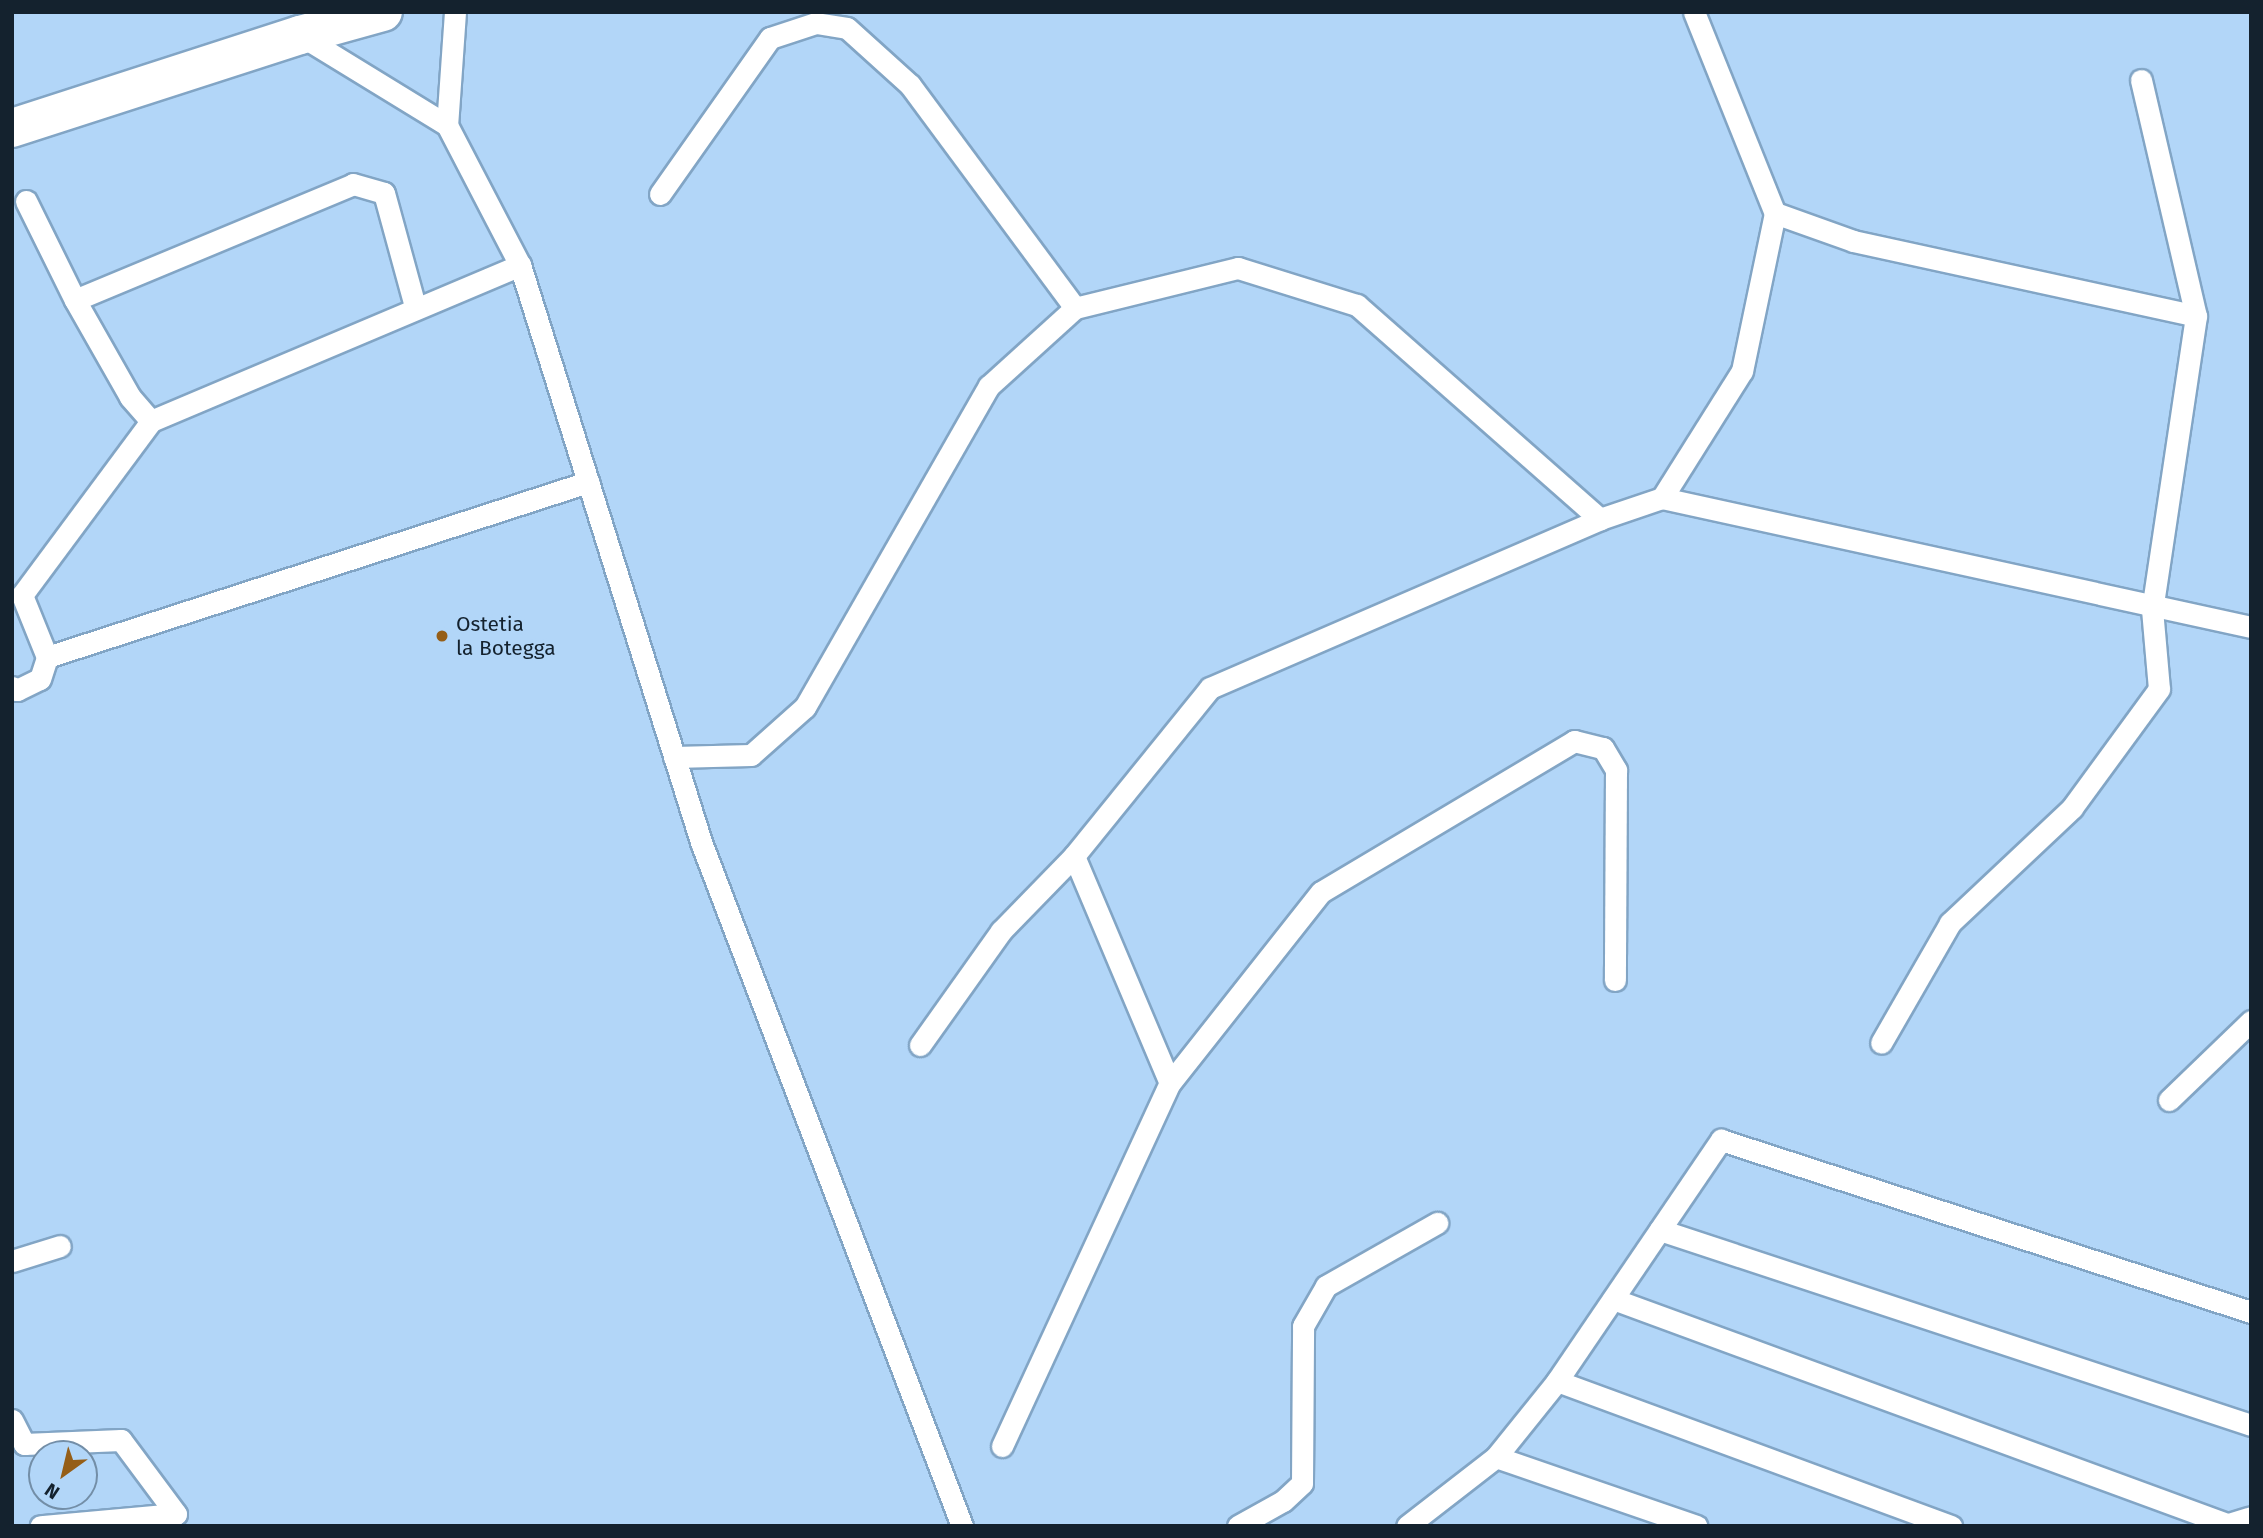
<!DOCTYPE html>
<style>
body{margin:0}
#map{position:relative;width:2263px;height:1538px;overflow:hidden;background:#b2d6f8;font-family:"Fira Sans",sans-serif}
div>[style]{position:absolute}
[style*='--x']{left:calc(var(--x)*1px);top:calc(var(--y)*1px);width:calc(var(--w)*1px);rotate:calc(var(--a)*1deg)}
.roads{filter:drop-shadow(2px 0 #82a5c5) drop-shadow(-2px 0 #82a5c5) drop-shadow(0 2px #82a5c5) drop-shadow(0 -2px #82a5c5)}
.lane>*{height:21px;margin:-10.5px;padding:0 10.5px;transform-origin:10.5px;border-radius:10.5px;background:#fff}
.secondary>*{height:38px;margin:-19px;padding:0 19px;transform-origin:19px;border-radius:19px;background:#fff}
.dots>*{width:19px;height:19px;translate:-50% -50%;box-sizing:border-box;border:4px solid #b2d6f8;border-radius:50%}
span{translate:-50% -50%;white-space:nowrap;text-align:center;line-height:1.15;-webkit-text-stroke:7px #b2d6f8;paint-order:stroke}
.poi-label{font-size:21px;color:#14222e}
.left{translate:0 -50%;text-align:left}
.frame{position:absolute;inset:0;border:14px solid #14222e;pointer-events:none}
.north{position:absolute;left:28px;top:1440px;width:70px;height:70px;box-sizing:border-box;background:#b2d6f8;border:2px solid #738ea7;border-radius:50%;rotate:214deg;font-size:19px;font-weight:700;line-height:28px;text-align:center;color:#14222e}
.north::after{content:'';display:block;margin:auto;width:24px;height:32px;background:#955e17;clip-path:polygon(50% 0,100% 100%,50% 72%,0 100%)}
</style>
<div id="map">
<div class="roads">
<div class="lane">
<div style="--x:455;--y:12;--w:113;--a:94"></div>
<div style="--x:447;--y:125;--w:158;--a:62.5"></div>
<div style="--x:520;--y:265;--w:605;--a:72.58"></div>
<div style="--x:701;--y:842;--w:732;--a:69.11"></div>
<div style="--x:1694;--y:12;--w:217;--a:68.1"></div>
<div style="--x:300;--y:35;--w:172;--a:31.5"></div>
<div style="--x:2141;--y:80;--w:242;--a:76.9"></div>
<div style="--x:660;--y:194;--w:191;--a:-54.8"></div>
<div style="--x:770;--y:38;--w:48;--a:-18.1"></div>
<div style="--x:816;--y:23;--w:31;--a:9"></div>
<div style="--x:847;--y:28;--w:85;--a:42.1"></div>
<div style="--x:910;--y:85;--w:277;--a:53.5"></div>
<div style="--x:26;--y:201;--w:110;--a:63.7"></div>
<div style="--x:75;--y:300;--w:112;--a:60.4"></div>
<div style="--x:130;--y:397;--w:32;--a:49"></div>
<div style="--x:151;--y:421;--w:401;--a:-22.9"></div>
<div style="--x:75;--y:300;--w:301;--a:-22.6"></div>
<div style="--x:353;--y:184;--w:32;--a:16"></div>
<div style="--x:384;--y:193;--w:117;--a:74.7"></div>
<div style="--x:1662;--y:498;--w:150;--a:-57.8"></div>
<div style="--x:1742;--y:371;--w:161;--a:-78.2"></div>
<div style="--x:1775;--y:213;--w:83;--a:19.7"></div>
<div style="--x:1853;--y:241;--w:351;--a:12.3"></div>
<div style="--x:2196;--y:316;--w:296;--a:98.5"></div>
<div style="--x:2152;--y:609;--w:80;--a:85"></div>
<div style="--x:2159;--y:689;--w:147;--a:126.2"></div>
<div style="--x:2072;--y:808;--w:168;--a:136.7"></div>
<div style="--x:1950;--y:923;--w:138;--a:119.9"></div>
<div style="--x:47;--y:657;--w:569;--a:-17.93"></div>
<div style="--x:12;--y:687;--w:6;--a:31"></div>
<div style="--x:17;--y:690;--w:25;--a:-26"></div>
<div style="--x:40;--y:679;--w:23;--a:-72"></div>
<div style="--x:47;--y:657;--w:67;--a:-112"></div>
<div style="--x:22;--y:595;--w:217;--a:-53.4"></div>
<div style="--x:674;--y:757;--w:77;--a:-1.5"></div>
<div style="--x:751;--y:755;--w:72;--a:-41.6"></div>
<div style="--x:805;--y:707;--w:370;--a:-60.2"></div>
<div style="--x:989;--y:386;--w:116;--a:-42.2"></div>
<div style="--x:1075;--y:308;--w:168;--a:-13.8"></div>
<div style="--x:1238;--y:268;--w:125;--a:17.3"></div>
<div style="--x:1357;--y:305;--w:324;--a:41.4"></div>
<div style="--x:1074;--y:856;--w:246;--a:67.1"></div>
<div style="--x:1170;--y:1083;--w:243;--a:-51.7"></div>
<div style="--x:1321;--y:892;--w:295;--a:-30.8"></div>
<div style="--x:1574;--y:741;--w:30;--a:14"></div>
<div style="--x:1603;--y:748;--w:26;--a:59"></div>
<div style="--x:1616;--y:770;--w:210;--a:90.3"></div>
<div style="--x:920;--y:1045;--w:140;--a:-54.6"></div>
<div style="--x:1001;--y:931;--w:105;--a:-45.8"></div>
<div style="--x:1074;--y:856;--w:216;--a:-51"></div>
<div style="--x:1210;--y:688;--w:425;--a:-23.4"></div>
<div style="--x:1600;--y:519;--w:65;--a:-18.7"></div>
<div style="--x:1662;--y:498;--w:603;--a:12.35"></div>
<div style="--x:2169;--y:1100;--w:114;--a:-43.9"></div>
<div style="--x:1660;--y:1230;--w:622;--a:18.26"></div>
<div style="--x:12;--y:1261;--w:50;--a:-17.4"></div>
<div style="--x:1613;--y:1299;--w:654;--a:20.13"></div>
<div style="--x:1557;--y:1381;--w:420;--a:20.2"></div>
<div style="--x:12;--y:1420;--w:27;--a:63"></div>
<div style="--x:24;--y:1444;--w:97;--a:-2.4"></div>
<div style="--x:121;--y:1440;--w:92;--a:53.4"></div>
<div style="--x:176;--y:1514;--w:136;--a:174.9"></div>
<div style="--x:1002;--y:1446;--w:400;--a:-65.2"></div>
<div style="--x:1496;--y:1457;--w:212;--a:19"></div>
<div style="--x:1238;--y:1526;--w:51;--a:-29.1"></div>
<div style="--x:1283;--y:1501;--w:26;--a:-43"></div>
<div style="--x:1302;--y:1483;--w:157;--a:-89.6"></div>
<div style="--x:1303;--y:1326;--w:46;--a:-60.1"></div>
<div style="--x:1326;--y:1286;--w:128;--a:-29.6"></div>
<div style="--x:1407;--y:1526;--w:113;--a:-37.8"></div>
<div style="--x:1496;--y:1457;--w:97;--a:-51.2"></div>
<div style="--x:1557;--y:1381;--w:292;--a:-55.8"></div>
<div style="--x:1721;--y:1140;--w:557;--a:17.98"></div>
<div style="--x:2222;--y:1526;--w:30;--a:-17"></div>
</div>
<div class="secondary">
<div style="--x:12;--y:128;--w:303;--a:-17.9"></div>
<div style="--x:300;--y:35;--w:86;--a:-15.5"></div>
</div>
</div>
<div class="dots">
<div style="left:442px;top:636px;background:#955e17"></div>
</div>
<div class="poi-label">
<span class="left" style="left:456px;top:636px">Ostetia<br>la Botegga</span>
</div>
<div class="frame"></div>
<div class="north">N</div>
</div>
